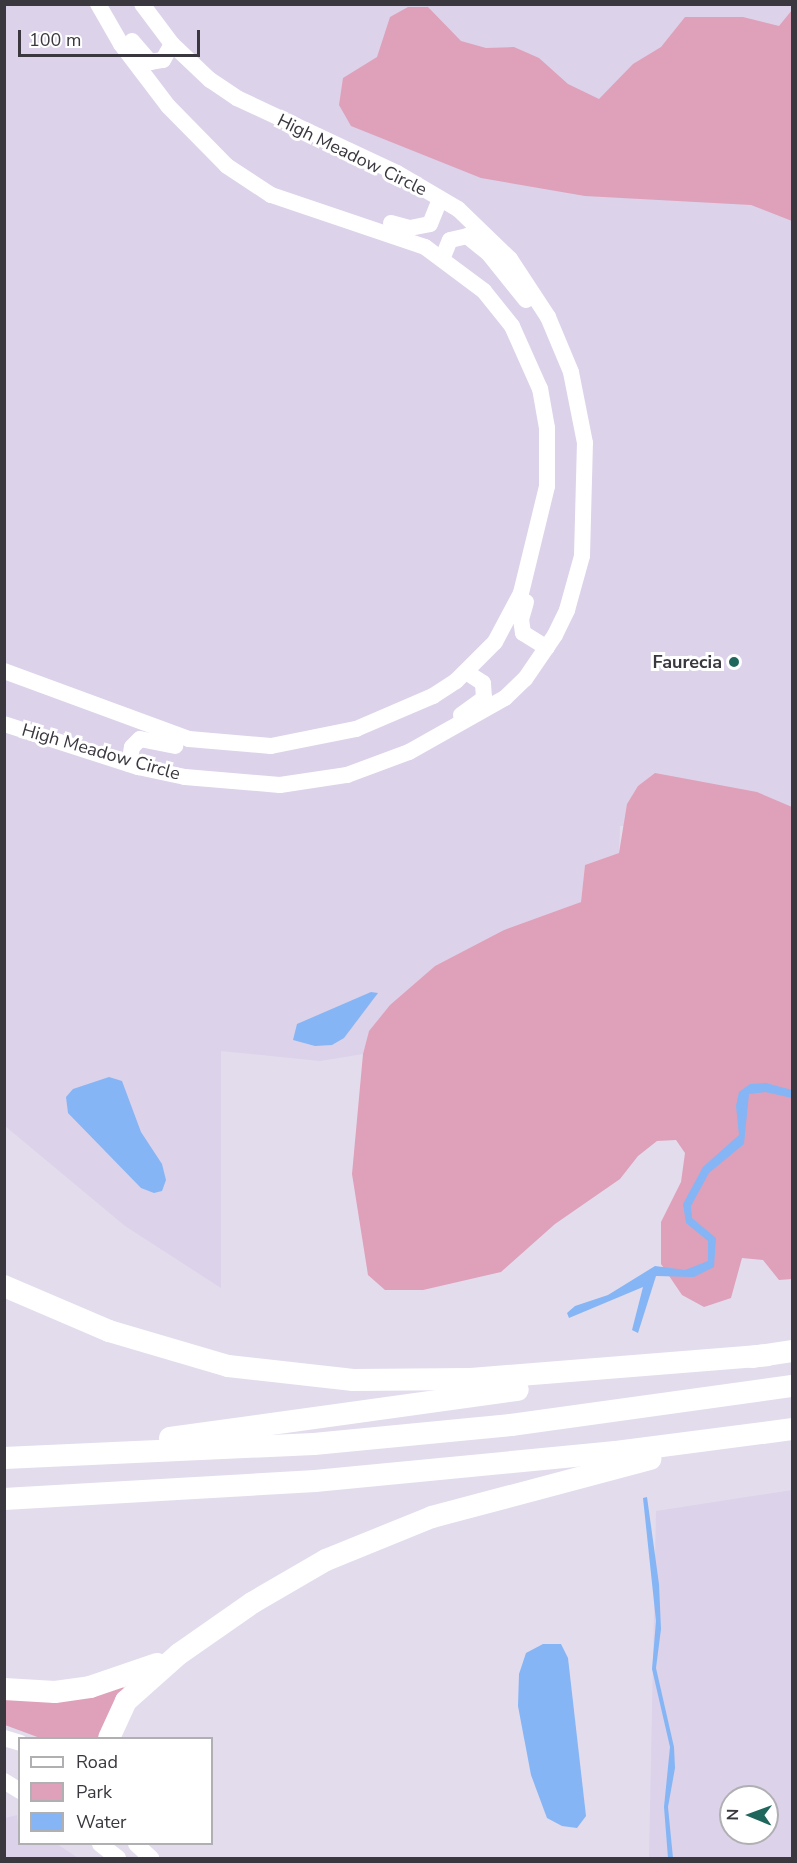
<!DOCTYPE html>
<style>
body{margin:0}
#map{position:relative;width:797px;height:1863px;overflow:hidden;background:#e3dced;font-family:"Nunito Sans",sans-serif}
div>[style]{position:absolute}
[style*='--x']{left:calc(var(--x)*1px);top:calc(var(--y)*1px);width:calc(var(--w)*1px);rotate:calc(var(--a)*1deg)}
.built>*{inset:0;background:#dcd2ea}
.green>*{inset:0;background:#dea1b9}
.water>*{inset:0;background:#85b5f4}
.secondary>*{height:16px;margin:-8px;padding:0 8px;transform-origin:8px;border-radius:8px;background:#fff}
.highway>*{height:22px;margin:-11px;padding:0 11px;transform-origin:11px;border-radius:11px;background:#fff}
.dots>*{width:16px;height:16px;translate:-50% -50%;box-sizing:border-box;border:3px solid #fff;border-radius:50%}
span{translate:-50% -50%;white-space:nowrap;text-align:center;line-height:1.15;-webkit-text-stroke:6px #fff;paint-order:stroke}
.street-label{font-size:18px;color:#3a373e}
.poi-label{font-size:18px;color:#3a373e;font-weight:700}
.right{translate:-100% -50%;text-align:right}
.frame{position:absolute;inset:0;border:6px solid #3a373e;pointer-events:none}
.legend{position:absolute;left:18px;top:1737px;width:195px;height:108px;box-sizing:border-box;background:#fff;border:2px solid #b0afb2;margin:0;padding:8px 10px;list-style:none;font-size:18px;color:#3a373e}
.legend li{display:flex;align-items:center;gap:12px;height:30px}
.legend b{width:30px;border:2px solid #b0afb2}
.north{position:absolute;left:719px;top:1785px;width:60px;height:60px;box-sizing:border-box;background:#fff;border:2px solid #b0afb2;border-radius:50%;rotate:271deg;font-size:16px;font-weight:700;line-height:24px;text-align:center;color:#3a373e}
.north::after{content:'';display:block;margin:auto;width:21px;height:27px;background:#1f675d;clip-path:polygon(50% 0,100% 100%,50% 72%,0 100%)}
.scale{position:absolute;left:18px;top:30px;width:182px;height:27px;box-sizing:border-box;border:3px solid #3a373e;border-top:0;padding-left:8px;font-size:18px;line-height:21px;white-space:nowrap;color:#3a373e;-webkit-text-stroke:4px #fff;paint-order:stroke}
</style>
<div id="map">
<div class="built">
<div style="clip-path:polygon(4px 5px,792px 5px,792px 822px,620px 826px,619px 853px,585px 865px,581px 902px,504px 930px,435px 966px,390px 1005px,369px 1031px,363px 1054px,320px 1061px,221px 1051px,221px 1288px,125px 1226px,5px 1126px)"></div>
<div style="clip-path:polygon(evenodd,792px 1490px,792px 1858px,649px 1858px,656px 1511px,792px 1490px,731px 1797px,767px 1797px,767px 1833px,731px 1833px,731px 1797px)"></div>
<div style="clip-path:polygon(17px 1815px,20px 1844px,57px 1844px,78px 1858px,5px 1858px,5px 1818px)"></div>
</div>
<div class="green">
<div style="clip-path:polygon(408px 7px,428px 7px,461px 41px,486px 48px,514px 47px,539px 58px,568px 84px,599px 99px,633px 64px,661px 47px,685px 17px,743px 17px,779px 26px,792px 10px,792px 221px,751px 205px,585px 196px,481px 178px,351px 126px,339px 105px,343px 78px,377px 57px,390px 17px)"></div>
<div style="clip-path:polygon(655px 773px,757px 792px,792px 807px,792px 1279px,779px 1280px,763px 1260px,742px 1258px,731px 1298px,704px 1307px,682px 1295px,661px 1264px,661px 1222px,681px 1182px,685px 1153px,676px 1140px,657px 1141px,638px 1156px,620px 1179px,555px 1224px,501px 1272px,423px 1290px,385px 1290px,368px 1275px,352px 1174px,363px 1054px,369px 1031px,390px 1005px,435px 966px,504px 930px,581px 902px,585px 865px,619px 853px,627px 804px,638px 786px)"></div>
<div style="clip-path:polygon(123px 1687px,125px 1691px,100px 1738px,40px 1738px,5px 1725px,4px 1698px)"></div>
</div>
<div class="water">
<div style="clip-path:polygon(371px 992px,378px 993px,344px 1038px,332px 1045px,315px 1046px,293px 1040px,297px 1024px)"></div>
<div style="clip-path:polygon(109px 1077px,122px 1081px,141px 1132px,162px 1164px,166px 1180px,162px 1191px,154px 1193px,141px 1188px,68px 1113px,66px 1097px,73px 1089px)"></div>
<div style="clip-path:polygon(766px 1083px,792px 1090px,792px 1098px,765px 1092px,749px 1094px,744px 1144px,709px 1173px,691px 1206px,692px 1218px,716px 1238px,714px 1267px,694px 1277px,656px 1276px,638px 1333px,632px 1330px,643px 1287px,569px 1318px,567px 1313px,575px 1306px,608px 1295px,655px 1266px,685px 1270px,708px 1261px,708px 1241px,686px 1223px,683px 1204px,703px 1167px,739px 1135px,736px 1106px,739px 1092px,750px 1084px)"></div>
<div style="clip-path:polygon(647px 1497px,659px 1584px,661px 1629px,656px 1668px,674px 1747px,675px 1768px,668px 1807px,673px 1858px,668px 1858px,664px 1807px,670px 1747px,652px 1669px,656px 1621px,643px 1498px)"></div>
<div style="clip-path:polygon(543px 1644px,561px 1644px,568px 1658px,586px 1816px,577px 1828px,562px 1826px,547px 1818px,531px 1775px,518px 1706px,519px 1674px,526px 1653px)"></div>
</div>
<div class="secondary">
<div style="--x:132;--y:41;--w:28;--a:49"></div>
<div style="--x:150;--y:62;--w:13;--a:-9"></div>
<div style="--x:163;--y:60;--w:18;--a:-61"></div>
<div style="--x:391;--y:223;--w:20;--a:15"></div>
<div style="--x:410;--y:228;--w:20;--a:-11"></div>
<div style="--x:430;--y:224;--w:27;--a:-68"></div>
<div style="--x:443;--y:257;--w:18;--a:-68"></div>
<div style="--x:450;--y:240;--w:17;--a:-13"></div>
<div style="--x:467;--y:236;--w:28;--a:39"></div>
<div style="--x:489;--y:254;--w:59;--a:51.2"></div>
<div style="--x:526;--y:602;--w:18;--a:106"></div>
<div style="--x:521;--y:619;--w:14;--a:82"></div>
<div style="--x:523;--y:633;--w:28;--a:32"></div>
<div style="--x:4;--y:671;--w:197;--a:20.2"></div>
<div style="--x:189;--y:739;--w:82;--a:4.9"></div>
<div style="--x:271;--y:746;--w:87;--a:-11.3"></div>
<div style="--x:356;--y:729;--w:84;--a:-23.2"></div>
<div style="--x:433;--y:696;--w:27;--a:-33"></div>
<div style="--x:456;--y:681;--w:55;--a:-45"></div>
<div style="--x:495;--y:642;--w:55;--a:-62"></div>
<div style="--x:521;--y:593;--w:110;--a:-76.3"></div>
<div style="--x:547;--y:486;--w:58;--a:-90"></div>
<div style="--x:547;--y:428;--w:40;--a:-100"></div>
<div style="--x:540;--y:389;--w:69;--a:-114"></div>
<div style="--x:512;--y:326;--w:45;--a:-128.7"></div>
<div style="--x:484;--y:291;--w:74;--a:-143.3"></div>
<div style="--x:425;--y:247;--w:163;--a:-161.3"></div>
<div style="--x:271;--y:195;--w:53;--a:-146.6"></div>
<div style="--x:227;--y:166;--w:84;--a:-134.5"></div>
<div style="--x:168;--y:106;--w:78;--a:-127.2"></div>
<div style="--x:121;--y:44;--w:46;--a:-119.9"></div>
<div style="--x:461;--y:715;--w:29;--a:-36"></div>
<div style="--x:484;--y:698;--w:15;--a:-94"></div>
<div style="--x:483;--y:683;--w:20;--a:-147"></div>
<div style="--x:4;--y:724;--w:141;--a:17.8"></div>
<div style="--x:138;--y:767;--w:48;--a:12"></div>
<div style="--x:185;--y:777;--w:95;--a:4.8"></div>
<div style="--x:280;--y:785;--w:68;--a:-8.5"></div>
<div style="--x:347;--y:775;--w:66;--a:-20.4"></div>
<div style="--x:409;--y:752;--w:110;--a:-29.4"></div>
<div style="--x:505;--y:698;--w:28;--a:-44"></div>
<div style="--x:525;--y:679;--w:53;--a:-55.7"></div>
<div style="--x:555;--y:635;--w:28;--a:-64"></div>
<div style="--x:567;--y:610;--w:56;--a:-74.5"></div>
<div style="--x:582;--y:556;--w:113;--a:-88.5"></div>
<div style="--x:585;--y:443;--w:72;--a:-101.2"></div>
<div style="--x:571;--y:372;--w:60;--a:-112.7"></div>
<div style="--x:548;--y:317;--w:69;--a:-123.2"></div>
<div style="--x:510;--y:259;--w:72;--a:-136.1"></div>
<div style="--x:458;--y:209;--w:71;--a:-149.5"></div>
<div style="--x:397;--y:173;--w:177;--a:-154.9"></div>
<div style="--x:237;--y:98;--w:32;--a:-146"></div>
<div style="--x:210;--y:80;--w:52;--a:-136.5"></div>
<div style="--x:172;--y:44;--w:50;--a:-126.9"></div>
<div style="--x:129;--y:764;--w:17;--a:-80"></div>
<div style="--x:132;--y:747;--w:11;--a:-45"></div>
<div style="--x:140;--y:739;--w:36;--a:11"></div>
<div style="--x:4;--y:1738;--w:17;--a:17"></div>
<div style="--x:4;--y:1781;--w:19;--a:32"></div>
<div style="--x:100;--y:1844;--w:23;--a:38"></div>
<div style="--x:136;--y:1844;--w:21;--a:43"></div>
</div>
<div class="highway">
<div style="--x:4;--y:1286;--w:114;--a:23.2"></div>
<div style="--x:109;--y:1331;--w:124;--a:16.4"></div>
<div style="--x:228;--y:1366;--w:126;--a:6.4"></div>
<div style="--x:353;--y:1380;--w:118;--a:-0.5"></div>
<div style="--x:471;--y:1379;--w:297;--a:-4.6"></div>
<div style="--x:752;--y:1357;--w:40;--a:-8.5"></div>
<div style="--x:170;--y:1438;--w:351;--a:-7.9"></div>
<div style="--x:4;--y:1458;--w:310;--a:-2.6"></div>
<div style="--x:314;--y:1444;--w:198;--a:-5.5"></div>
<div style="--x:511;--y:1425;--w:284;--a:-7.9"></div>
<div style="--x:4;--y:1499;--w:312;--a:-3.3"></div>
<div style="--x:315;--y:1481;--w:302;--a:-5.5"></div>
<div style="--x:616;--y:1452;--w:177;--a:-7.4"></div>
<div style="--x:4;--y:1689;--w:51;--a:3.4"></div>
<div style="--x:55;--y:1692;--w:35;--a:-8"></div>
<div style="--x:90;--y:1687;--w:71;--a:-18.9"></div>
<div style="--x:109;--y:1738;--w:41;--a:-65.3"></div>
<div style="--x:126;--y:1701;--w:71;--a:-41.6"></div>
<div style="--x:179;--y:1654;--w:89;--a:-34.9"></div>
<div style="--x:252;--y:1603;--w:86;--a:-30.2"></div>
<div style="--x:326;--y:1560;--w:114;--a:-22.1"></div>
<div style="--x:432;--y:1517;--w:226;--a:-14.9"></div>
</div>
<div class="dots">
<div style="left:734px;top:662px;background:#1f675d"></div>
</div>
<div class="street-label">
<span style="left:352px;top:155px;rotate:26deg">High Meadow Circle</span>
<span style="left:101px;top:752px;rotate:16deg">High Meadow Circle</span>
</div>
<div class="poi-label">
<span class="right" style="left:722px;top:662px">Faurecia</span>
</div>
<div class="frame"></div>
<ul class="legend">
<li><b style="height:8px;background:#fff"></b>Road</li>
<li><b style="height:16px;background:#dea1b9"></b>Park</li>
<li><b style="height:16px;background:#85b5f4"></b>Water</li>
</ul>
<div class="north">N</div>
<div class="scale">100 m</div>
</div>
